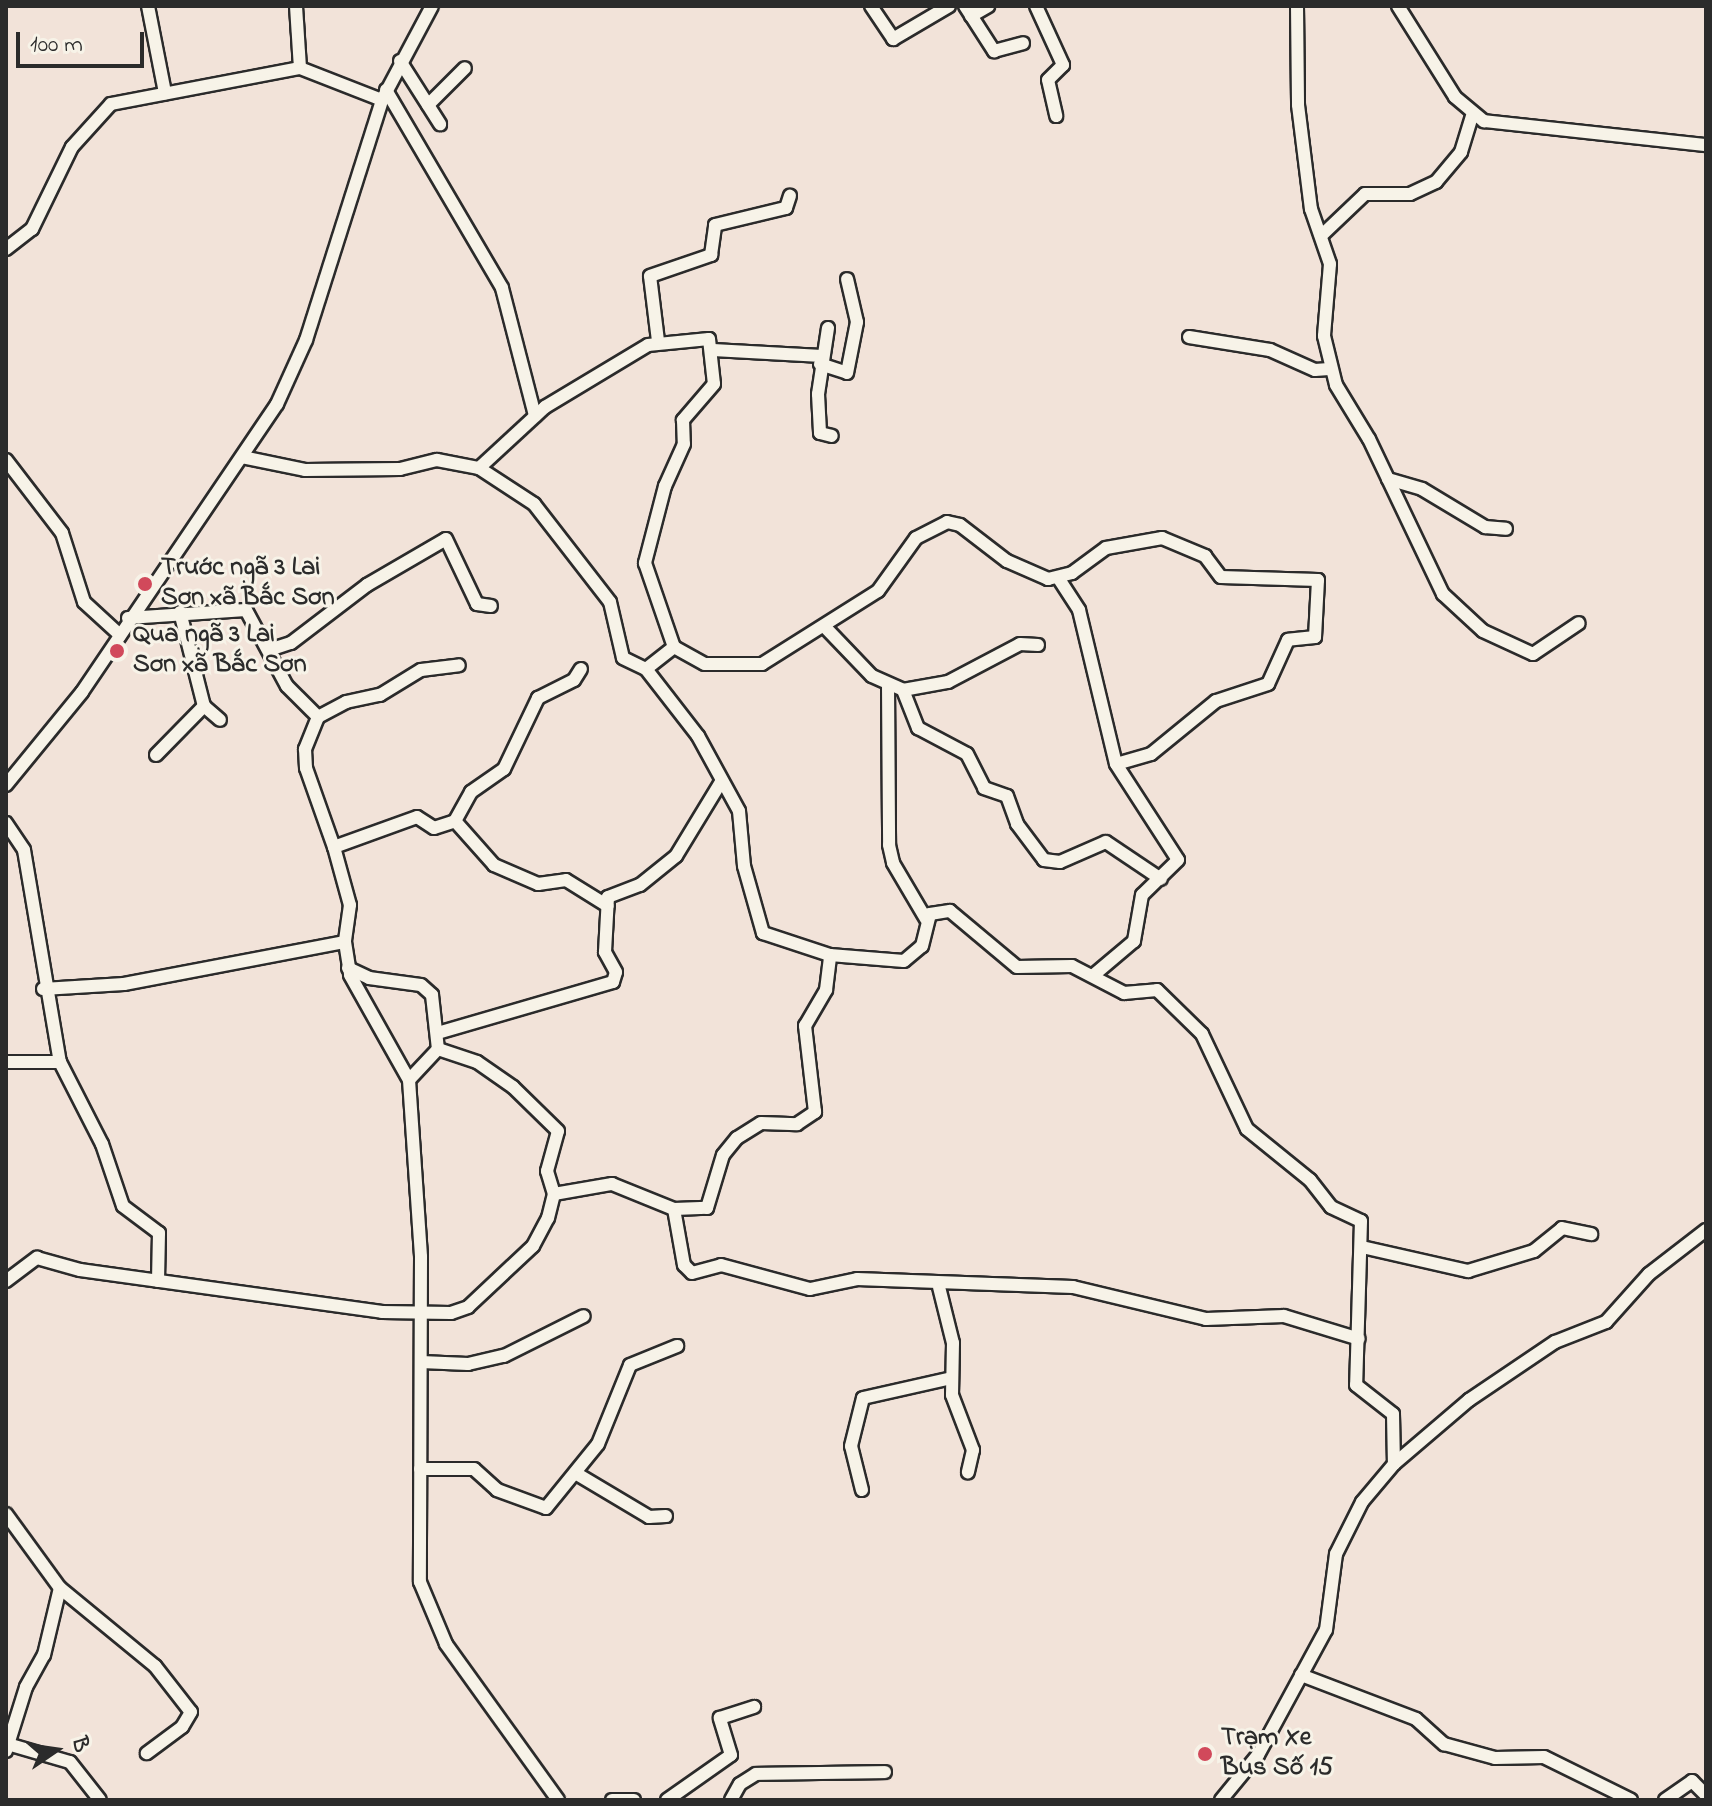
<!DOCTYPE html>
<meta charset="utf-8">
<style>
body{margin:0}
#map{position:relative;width:1712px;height:1806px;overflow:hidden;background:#f2e3d9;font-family:"Indie Flower",sans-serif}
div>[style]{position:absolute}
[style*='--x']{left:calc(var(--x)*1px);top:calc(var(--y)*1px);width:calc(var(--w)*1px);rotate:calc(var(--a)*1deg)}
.roads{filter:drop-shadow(2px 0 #2b2b2b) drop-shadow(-2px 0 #2b2b2b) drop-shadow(0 2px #2b2b2b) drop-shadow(0 -2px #2b2b2b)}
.minor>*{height:12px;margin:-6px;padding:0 6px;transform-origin:6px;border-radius:6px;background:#f7f3e8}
.dots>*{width:22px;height:22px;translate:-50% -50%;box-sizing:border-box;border:4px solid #f7f3e8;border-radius:50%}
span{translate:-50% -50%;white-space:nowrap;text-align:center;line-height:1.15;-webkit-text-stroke:6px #f7f3e8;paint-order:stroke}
.poi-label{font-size:26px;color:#2b2b2b;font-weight:700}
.left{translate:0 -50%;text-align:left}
.frame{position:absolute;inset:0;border:8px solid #2b2b2b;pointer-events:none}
.north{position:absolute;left:16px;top:1710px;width:80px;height:80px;-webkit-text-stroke:6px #f7f3e8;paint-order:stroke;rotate:77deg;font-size:22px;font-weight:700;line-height:32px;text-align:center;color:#2b2b2b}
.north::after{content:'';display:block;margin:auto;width:28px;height:36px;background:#2b2b2b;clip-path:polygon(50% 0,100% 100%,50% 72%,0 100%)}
.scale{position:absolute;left:16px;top:32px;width:128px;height:36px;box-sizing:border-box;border:4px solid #2b2b2b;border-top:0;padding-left:10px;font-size:24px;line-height:28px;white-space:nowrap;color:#2b2b2b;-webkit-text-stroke:6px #f7f3e8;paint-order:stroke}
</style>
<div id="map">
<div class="roads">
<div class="minor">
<div style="--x:148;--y:6;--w:89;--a:78.9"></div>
<div style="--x:871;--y:6;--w:40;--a:56"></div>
<div style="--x:893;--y:39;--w:65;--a:-30.5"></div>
<div style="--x:965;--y:6;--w:54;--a:57.2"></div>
<div style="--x:994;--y:51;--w:30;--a:-15"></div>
<div style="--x:1036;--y:6;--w:65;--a:65.4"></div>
<div style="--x:1063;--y:65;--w:21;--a:135"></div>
<div style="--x:1048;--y:80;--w:37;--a:77"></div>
<div style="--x:1297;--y:6;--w:99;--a:89.4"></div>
<div style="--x:1298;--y:105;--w:105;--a:82.9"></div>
<div style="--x:1311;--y:209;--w:58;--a:70.9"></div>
<div style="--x:1330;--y:264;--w:72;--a:94.8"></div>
<div style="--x:1324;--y:336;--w:50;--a:76.2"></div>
<div style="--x:1336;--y:385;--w:63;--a:58.6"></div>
<div style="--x:1369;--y:439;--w:172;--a:64.5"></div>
<div style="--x:1443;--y:594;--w:54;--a:42.8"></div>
<div style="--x:1483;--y:631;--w:55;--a:24.7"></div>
<div style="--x:1533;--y:654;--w:55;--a:-34"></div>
<div style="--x:1398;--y:6;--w:107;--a:57.9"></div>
<div style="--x:1455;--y:97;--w:38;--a:40"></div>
<div style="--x:1484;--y:121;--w:223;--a:6.2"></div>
<div style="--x:971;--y:16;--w:20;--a:-30"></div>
<div style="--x:400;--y:61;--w:75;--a:57.6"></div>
<div style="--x:300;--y:68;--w:88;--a:21.3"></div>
<div style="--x:386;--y:90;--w:229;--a:59.6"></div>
<div style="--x:502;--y:288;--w:132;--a:75.5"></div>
<div style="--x:428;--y:105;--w:52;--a:-45"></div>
<div style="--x:1323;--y:234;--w:58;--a:-43.6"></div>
<div style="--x:1365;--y:194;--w:45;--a:0"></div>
<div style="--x:1410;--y:194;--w:29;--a:-25"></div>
<div style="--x:1436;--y:182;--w:39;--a:-50"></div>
<div style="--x:1461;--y:152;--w:39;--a:-73"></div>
<div style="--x:6;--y:249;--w:33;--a:-38"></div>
<div style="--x:32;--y:229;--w:91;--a:-64"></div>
<div style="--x:72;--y:147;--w:58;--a:-47.8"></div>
<div style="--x:111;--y:104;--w:192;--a:-10.8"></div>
<div style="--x:300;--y:68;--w:62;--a:-93.7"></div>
<div style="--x:828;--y:328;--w:67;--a:98.6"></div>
<div style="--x:818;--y:394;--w:39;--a:87"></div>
<div style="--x:820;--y:433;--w:12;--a:14"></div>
<div style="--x:1189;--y:337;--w:82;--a:9.1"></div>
<div style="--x:1270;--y:350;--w:49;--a:24"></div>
<div style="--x:1315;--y:370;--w:14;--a:-4"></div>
<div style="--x:658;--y:341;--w:65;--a:-97"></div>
<div style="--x:650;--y:276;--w:65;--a:-19"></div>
<div style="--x:711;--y:255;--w:30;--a:-82"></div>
<div style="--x:715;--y:225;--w:73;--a:-13.5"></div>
<div style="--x:786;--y:208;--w:13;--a:-72"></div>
<div style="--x:713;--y:350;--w:109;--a:3.2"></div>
<div style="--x:820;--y:364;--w:28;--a:18"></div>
<div style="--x:847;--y:373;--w:52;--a:-78.9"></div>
<div style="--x:857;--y:322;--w:44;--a:-103.1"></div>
<div style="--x:242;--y:457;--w:64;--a:11.7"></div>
<div style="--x:305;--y:470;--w:95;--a:-0.6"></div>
<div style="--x:400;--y:469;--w:38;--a:-14"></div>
<div style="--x:437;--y:460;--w:43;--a:10.8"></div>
<div style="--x:479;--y:468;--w:90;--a:-42.7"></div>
<div style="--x:545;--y:407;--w:120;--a:-31"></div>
<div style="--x:648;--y:345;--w:61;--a:-5.6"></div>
<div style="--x:709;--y:339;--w:45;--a:83.7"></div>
<div style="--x:714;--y:384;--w:48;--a:130.7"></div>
<div style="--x:683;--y:420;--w:24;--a:88"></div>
<div style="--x:684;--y:444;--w:46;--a:114.3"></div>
<div style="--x:665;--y:486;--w:80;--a:104.6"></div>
<div style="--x:645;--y:563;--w:89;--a:71"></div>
<div style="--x:674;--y:647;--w:35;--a:29"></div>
<div style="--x:705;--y:664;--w:57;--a:0"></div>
<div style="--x:762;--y:664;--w:137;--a:-32.2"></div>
<div style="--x:878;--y:591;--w:65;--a:-54.4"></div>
<div style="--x:916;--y:538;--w:35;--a:-27"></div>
<div style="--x:947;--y:522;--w:13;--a:13"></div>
<div style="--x:960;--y:525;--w:59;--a:37.5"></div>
<div style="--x:1007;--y:561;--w:45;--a:23.7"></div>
<div style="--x:1048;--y:579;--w:25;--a:-14"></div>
<div style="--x:1072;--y:573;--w:42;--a:-36.3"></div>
<div style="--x:1106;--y:548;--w:57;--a:-10.1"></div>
<div style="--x:1162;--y:538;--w:47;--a:22.7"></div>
<div style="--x:1205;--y:556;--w:26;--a:53"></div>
<div style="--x:1221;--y:577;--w:97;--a:1.8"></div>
<div style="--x:1318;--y:580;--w:57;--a:93"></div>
<div style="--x:1315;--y:637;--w:27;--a:174"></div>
<div style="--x:1288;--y:640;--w:48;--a:114.4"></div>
<div style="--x:1268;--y:684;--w:55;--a:161.9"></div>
<div style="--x:1216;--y:701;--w:84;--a:140.8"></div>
<div style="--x:1151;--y:754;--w:36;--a:164"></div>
<div style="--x:6;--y:460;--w:92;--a:52.5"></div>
<div style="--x:62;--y:533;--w:72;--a:72.3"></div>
<div style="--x:84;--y:602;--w:49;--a:42.5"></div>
<div style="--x:479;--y:468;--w:66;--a:33.2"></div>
<div style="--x:534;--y:504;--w:124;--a:52.2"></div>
<div style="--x:610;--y:602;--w:57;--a:76.9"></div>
<div style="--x:623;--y:658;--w:25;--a:26"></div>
<div style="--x:646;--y:669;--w:85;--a:52.2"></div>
<div style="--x:698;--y:736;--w:85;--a:61.3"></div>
<div style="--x:739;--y:811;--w:55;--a:84.8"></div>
<div style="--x:744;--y:866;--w:70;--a:74.2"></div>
<div style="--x:763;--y:933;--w:71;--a:18.2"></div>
<div style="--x:830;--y:955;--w:74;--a:4.6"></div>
<div style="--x:904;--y:961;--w:23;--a:-40"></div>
<div style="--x:922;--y:946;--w:33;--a:-76"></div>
<div style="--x:930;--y:914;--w:20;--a:-9"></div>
<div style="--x:950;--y:911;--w:87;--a:39.9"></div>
<div style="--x:1017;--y:967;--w:55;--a:-1"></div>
<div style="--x:1072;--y:966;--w:59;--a:27.4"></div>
<div style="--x:1124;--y:993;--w:33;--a:-5"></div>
<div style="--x:1157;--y:990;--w:63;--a:44.4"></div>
<div style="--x:1202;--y:1034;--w:105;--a:64.7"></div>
<div style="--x:1247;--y:1129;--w:81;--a:39"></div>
<div style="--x:1310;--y:1180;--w:34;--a:52"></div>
<div style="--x:1331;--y:1207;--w:33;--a:25"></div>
<div style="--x:1361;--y:1221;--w:164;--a:91.7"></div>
<div style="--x:1356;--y:1385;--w:47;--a:38.1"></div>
<div style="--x:1393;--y:1414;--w:50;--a:88.9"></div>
<div style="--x:1388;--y:479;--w:35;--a:16"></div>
<div style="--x:1422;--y:489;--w:74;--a:31.1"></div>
<div style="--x:1485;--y:527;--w:21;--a:5"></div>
<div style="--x:1059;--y:579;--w:37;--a:57"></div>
<div style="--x:1079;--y:610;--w:158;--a:76.5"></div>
<div style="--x:1116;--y:764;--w:114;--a:57.1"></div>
<div style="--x:1178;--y:860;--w:50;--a:135.8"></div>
<div style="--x:1142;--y:895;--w:47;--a:99.9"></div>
<div style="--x:1134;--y:941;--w:51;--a:139.8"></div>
<div style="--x:180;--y:612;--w:97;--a:75.7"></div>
<div style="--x:204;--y:706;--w:21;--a:41"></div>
<div style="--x:128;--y:618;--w:118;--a:-3.9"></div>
<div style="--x:246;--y:610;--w:86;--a:61.7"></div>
<div style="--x:287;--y:686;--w:44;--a:45"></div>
<div style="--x:318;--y:717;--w:35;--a:112"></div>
<div style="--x:305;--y:749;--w:19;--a:87"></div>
<div style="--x:306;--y:768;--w:84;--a:70.5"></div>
<div style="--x:334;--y:847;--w:88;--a:-19.9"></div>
<div style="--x:417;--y:817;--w:20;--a:33"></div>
<div style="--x:434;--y:828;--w:22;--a:-18"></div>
<div style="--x:455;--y:821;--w:33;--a:-61"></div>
<div style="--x:471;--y:792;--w:40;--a:-34.9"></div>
<div style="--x:504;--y:769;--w:79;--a:-64.4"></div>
<div style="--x:538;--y:698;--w:40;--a:-26.6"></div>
<div style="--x:574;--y:680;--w:13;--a:-58"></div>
<div style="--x:824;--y:626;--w:69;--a:46.2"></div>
<div style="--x:872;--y:676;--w:34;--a:24"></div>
<div style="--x:903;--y:690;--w:41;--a:68.5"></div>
<div style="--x:918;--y:728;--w:55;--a:28"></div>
<div style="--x:967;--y:754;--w:38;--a:63"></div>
<div style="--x:984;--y:788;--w:24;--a:19"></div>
<div style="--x:1007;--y:796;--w:30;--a:70"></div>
<div style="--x:1017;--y:824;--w:45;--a:53.1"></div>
<div style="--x:1044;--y:860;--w:16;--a:7"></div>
<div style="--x:1060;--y:862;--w:50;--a:-23.5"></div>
<div style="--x:1106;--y:842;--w:66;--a:33.9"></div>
<div style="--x:269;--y:650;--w:23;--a:-18"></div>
<div style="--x:291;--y:643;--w:96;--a:-37.3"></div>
<div style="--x:367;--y:585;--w:91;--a:-30.2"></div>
<div style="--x:446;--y:539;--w:72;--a:64.5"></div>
<div style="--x:477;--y:604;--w:14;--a:8"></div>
<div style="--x:646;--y:669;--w:36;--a:-38"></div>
<div style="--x:888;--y:685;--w:160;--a:89.6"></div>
<div style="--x:889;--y:845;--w:18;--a:77"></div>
<div style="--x:893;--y:863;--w:65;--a:59.5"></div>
<div style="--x:903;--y:690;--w:46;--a:-10.1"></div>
<div style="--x:948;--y:682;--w:81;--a:-27.8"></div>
<div style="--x:1020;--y:644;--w:18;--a:3"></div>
<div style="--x:318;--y:717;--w:32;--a:-28"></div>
<div style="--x:346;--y:702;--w:35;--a:-12"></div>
<div style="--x:380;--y:695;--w:48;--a:-31.4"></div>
<div style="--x:421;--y:670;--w:38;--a:-7"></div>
<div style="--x:156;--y:755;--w:69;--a:-45.6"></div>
<div style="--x:6;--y:785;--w:120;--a:-50.7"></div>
<div style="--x:82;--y:692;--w:348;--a:-55.9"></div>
<div style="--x:277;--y:404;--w:70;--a:-65.6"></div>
<div style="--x:306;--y:340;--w:252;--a:-72.4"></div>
<div style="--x:382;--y:100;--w:106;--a:-62"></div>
<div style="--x:455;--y:821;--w:59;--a:48.4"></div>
<div style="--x:494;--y:865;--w:48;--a:23.4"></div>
<div style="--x:538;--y:884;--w:28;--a:-8"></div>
<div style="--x:566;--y:880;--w:49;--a:31.8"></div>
<div style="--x:6;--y:823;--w:32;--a:56"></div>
<div style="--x:24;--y:850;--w:215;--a:80.4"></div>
<div style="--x:60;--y:1062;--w:54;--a:180"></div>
<div style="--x:334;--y:847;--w:60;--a:74.6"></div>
<div style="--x:350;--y:905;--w:37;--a:98"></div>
<div style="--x:345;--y:942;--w:33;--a:81"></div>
<div style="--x:350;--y:975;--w:120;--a:60.7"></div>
<div style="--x:409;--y:1080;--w:177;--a:86.1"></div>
<div style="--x:421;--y:1257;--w:325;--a:90.2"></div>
<div style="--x:420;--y:1582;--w:67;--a:67.2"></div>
<div style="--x:446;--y:1644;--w:192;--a:54.3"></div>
<div style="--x:348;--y:968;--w:23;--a:25"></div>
<div style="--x:369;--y:978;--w:52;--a:7.7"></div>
<div style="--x:421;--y:985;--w:15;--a:42"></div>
<div style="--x:432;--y:995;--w:54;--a:83.7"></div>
<div style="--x:438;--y:1049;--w:42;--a:133.1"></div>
<div style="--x:43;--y:989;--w:81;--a:-3.5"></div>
<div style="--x:124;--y:984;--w:225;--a:-10.8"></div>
<div style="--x:441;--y:1032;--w:179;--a:-16.2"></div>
<div style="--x:613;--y:982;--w:10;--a:-73"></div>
<div style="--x:616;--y:972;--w:23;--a:-119"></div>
<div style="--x:605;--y:952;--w:55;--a:-86.9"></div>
<div style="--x:608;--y:897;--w:34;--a:-21"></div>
<div style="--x:640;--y:885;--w:46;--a:-38.9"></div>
<div style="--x:676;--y:856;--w:87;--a:-58.7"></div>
<div style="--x:60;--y:1062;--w:92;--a:62.9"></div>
<div style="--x:102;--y:1144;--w:65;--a:71.3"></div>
<div style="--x:123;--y:1206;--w:45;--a:36.9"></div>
<div style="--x:159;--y:1233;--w:48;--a:91.2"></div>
<div style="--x:554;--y:1194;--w:59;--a:-9.8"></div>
<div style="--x:612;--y:1184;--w:67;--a:22"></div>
<div style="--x:674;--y:1209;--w:57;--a:79.9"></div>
<div style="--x:684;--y:1265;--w:11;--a:45"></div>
<div style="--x:692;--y:1273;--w:30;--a:-15"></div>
<div style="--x:721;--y:1265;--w:92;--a:15.1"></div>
<div style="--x:810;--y:1289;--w:48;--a:-12"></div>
<div style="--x:857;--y:1279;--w:216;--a:2.1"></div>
<div style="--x:1073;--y:1287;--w:137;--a:13.5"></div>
<div style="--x:1206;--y:1319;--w:78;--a:-2.2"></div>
<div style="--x:1284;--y:1316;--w:78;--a:17"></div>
<div style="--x:674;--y:1209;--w:33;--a:-2"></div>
<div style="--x:707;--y:1208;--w:55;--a:-73.2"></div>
<div style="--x:723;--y:1155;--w:22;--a:-51"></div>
<div style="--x:737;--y:1138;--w:28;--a:-32"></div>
<div style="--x:761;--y:1123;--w:36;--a:2"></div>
<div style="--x:797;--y:1124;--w:22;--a:-34"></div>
<div style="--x:815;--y:1112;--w:87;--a:-96.6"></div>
<div style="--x:805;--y:1026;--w:42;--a:-59.7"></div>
<div style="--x:826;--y:990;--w:35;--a:-83"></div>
<div style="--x:1362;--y:1247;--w:109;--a:12.8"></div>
<div style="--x:1468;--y:1271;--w:69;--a:-16.9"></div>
<div style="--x:1534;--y:1251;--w:36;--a:-39"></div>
<div style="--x:1562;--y:1228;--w:30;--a:12"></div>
<div style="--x:6;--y:1281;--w:39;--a:-37"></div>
<div style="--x:37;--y:1258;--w:45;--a:15.6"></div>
<div style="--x:80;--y:1270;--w:305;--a:7.9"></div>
<div style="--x:382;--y:1312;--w:69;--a:0.8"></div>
<div style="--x:451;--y:1313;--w:18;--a:-19"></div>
<div style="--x:468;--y:1307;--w:89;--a:-43.2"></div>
<div style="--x:533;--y:1246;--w:32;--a:-62"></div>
<div style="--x:548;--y:1218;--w:25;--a:-76"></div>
<div style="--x:554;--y:1194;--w:24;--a:-107"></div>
<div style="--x:547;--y:1171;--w:41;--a:-74.6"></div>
<div style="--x:558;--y:1131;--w:63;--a:-135.6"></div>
<div style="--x:513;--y:1087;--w:44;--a:-145.2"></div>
<div style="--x:477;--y:1062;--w:41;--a:-161.6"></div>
<div style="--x:939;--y:1287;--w:58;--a:76"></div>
<div style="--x:953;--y:1343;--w:52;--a:91.1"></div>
<div style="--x:952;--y:1395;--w:59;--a:69.1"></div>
<div style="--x:973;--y:1450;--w:23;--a:103"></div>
<div style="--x:421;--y:1362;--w:47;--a:2.4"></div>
<div style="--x:468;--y:1364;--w:37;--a:-13"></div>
<div style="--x:504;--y:1356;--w:89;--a:-26.6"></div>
<div style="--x:420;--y:1469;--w:54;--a:0"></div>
<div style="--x:474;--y:1469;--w:31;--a:42"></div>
<div style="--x:497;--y:1490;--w:52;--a:20.2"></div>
<div style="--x:546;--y:1508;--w:82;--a:-50.9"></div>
<div style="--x:598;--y:1444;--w:85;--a:-67.9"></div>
<div style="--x:630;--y:1365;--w:51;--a:-22"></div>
<div style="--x:577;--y:1474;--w:84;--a:30.8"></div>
<div style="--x:649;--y:1517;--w:17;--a:-3"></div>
<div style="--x:862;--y:1490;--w:45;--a:-104"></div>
<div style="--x:851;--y:1446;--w:49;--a:-76"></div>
<div style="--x:863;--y:1398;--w:91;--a:-12.7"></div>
<div style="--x:6;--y:1514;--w:92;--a:53.9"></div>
<div style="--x:60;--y:1588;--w:123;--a:39.4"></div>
<div style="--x:155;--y:1666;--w:58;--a:52"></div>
<div style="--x:191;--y:1712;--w:17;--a:121"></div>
<div style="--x:182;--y:1727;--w:44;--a:143.4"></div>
<div style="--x:1301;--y:1675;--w:123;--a:20.9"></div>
<div style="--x:1416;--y:1719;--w:38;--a:42"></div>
<div style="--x:1444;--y:1744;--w:53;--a:15.4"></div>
<div style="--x:1495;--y:1758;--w:49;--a:-1.2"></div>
<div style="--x:1544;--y:1757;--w:97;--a:26.3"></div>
<div style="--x:11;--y:1745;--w:61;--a:16.1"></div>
<div style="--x:70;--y:1762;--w:48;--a:51.7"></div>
<div style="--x:6;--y:1751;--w:67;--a:-72.6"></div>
<div style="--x:26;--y:1687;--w:37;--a:-61"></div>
<div style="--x:44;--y:1655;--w:69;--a:-76.6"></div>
<div style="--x:612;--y:1800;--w:22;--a:0"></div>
<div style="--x:667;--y:1800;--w:78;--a:-35.1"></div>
<div style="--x:731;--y:1755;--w:39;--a:-107"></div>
<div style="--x:720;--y:1718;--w:36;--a:-18"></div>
<div style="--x:731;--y:1800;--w:18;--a:-61"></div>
<div style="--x:740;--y:1784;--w:19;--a:-32"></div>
<div style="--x:756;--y:1774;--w:129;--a:-0.9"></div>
<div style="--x:1221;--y:1800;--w:58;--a:-50.6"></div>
<div style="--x:1258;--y:1755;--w:142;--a:-61.5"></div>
<div style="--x:1326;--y:1630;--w:77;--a:-82.5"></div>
<div style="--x:1336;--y:1554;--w:58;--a:-63.4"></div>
<div style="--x:1362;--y:1502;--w:50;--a:-49.9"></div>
<div style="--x:1394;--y:1464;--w:99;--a:-40.5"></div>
<div style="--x:1469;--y:1400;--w:104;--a:-34"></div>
<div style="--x:1555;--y:1342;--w:55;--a:-21.4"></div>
<div style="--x:1606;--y:1322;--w:64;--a:-48.1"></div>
<div style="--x:1649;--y:1274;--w:72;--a:-37.7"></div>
<div style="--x:1665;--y:1800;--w:33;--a:-35"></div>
<div style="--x:1692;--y:1781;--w:20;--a:45"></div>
</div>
</div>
<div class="dots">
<div style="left:145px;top:584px;background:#d1495b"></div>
<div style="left:117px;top:651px;background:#d1495b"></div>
<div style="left:1205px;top:1754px;background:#d1495b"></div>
</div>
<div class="poi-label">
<span class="left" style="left:161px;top:584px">Trước ngã 3 Lai<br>Sơn xã Bắc Sơn</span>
<span class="left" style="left:133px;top:651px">Qua ngã 3 Lai<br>Sơn xã Bắc Sơn</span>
<span class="left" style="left:1221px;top:1754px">Trạm Xe<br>Bus Số 15</span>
</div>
<div class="frame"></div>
<div class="north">B</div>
<div class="scale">100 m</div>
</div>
